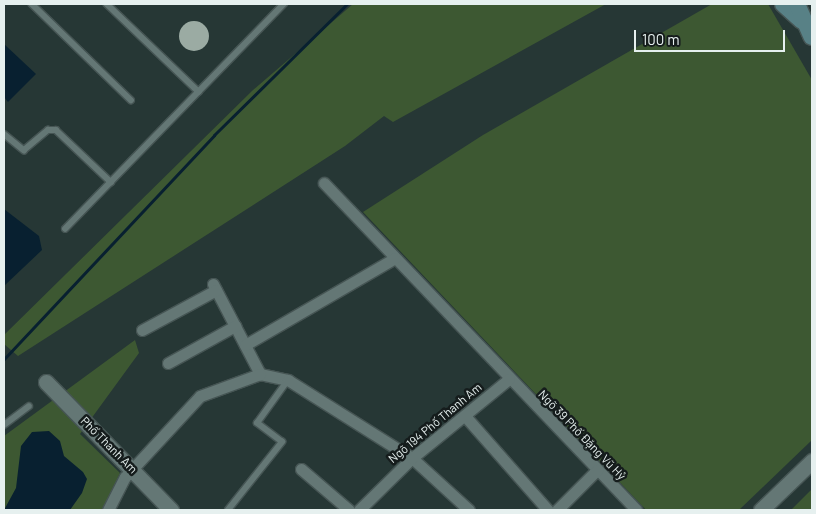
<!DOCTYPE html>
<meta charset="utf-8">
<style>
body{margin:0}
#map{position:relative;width:816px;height:514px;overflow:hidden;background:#263735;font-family:Barlow,sans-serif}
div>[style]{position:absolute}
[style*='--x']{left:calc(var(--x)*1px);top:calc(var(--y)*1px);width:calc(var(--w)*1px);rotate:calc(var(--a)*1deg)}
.green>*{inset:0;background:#3d5832}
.water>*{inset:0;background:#082030}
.stream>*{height:3px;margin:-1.5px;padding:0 1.5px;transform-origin:1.5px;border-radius:1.5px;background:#082030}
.building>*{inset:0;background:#9baba3}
.round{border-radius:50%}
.roads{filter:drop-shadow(1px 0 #465554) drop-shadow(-1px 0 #465554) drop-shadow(0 1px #465554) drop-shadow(0 -1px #465554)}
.service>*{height:5.5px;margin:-2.75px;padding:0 2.75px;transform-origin:2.75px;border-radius:2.75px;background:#647775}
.minor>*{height:11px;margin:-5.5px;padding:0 5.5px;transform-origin:5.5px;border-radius:5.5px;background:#647775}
.tertiary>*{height:15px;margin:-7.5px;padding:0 7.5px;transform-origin:7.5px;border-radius:7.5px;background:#647775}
.secondary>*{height:16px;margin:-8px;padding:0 8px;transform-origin:8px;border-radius:8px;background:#588186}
span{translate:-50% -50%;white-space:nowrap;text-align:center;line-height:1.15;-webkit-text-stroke:5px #151c1c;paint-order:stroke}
.street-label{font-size:12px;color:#e6f0ef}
.frame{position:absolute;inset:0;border:5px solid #e6f0ef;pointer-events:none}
.scale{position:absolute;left:634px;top:30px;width:151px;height:22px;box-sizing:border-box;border:2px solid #e6f0ef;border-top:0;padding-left:6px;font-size:15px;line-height:18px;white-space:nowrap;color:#e6f0ef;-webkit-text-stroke:4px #151c1c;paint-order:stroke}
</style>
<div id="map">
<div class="green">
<div style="clip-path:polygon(353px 4px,606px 4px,393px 122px,384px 116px,345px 146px,18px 356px,4px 344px,4px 335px,253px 90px)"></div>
<div style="clip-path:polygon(712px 4px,768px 4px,812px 80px,812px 440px,739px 510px,646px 510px,363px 212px,483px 135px)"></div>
<div style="clip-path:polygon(135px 340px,139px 353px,80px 434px,120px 473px,103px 510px,4px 510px,4px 436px)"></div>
<div style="clip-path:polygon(812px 489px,812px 510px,791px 510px)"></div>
</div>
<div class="water">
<div style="clip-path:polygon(4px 44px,36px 74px,8px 102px,4px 97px)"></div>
<div style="clip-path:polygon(4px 209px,39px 236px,42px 250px,4px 286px)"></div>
<div style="clip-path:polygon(49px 431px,60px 441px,64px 456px,83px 472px,87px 479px,82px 493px,70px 510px,4px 510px,16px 488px,21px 446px,32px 432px)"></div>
</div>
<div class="stream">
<div style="--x:4;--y:359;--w:307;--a:-46.8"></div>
<div style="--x:214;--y:135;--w:187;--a:-44.6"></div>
</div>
<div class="building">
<div class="round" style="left:179px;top:21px;width:30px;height:30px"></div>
</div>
<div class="roads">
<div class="service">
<div style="--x:32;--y:4;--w:138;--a:44.1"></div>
<div style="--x:107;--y:4;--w:127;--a:43.7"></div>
<div style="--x:4;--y:134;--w:26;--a:39"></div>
<div style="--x:24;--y:150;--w:31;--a:-40"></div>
<div style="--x:48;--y:130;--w:8;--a:0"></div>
<div style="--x:56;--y:130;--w:76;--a:43.4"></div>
<div style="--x:65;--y:229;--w:314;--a:-45.8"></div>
<div style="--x:4;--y:425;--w:31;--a:-37"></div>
<div style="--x:228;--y:510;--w:87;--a:-51.5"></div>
<div style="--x:282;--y:442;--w:31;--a:-143"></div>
<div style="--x:257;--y:423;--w:53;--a:-54.2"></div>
</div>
<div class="minor">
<div style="--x:324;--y:183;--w:452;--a:46.3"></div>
<div style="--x:213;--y:284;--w:102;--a:62.4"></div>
<div style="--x:142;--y:330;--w:84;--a:-28.4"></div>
<div style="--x:245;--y:345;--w:173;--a:-30.1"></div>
<div style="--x:168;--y:363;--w:77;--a:-28.9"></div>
<div style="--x:260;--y:374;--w:29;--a:12"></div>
<div style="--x:288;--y:380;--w:146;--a:32.2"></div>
<div style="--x:412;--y:458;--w:77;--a:42.4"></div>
<div style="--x:465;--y:416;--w:125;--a:48.6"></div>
<div style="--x:301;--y:469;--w:63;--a:40.5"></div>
<div style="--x:108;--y:510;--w:37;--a:-63"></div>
<div style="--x:125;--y:477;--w:110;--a:-47.2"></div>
<div style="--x:200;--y:396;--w:64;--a:-20.1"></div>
<div style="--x:359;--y:510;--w:74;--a:-44.5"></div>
<div style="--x:412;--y:458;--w:125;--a:-39.2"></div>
<div style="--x:557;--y:510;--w:57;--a:-45"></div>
</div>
<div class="tertiary">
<div style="--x:46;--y:382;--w:179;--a:45.7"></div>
<div style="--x:761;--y:510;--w:71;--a:-43.9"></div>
</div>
<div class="secondary">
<div style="--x:783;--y:4;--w:25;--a:42"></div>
<div style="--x:797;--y:4;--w:36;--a:66"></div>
</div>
</div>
<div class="street-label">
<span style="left:435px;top:423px;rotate:-40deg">Ngõ 194 Phố Thanh Am</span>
<span style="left:582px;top:435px;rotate:46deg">Ngõ 39 Phố Đặng Vũ Hỷ</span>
<span style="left:109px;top:445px;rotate:45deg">Phố Thanh Am</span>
</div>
<div class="frame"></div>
<div class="scale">100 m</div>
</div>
